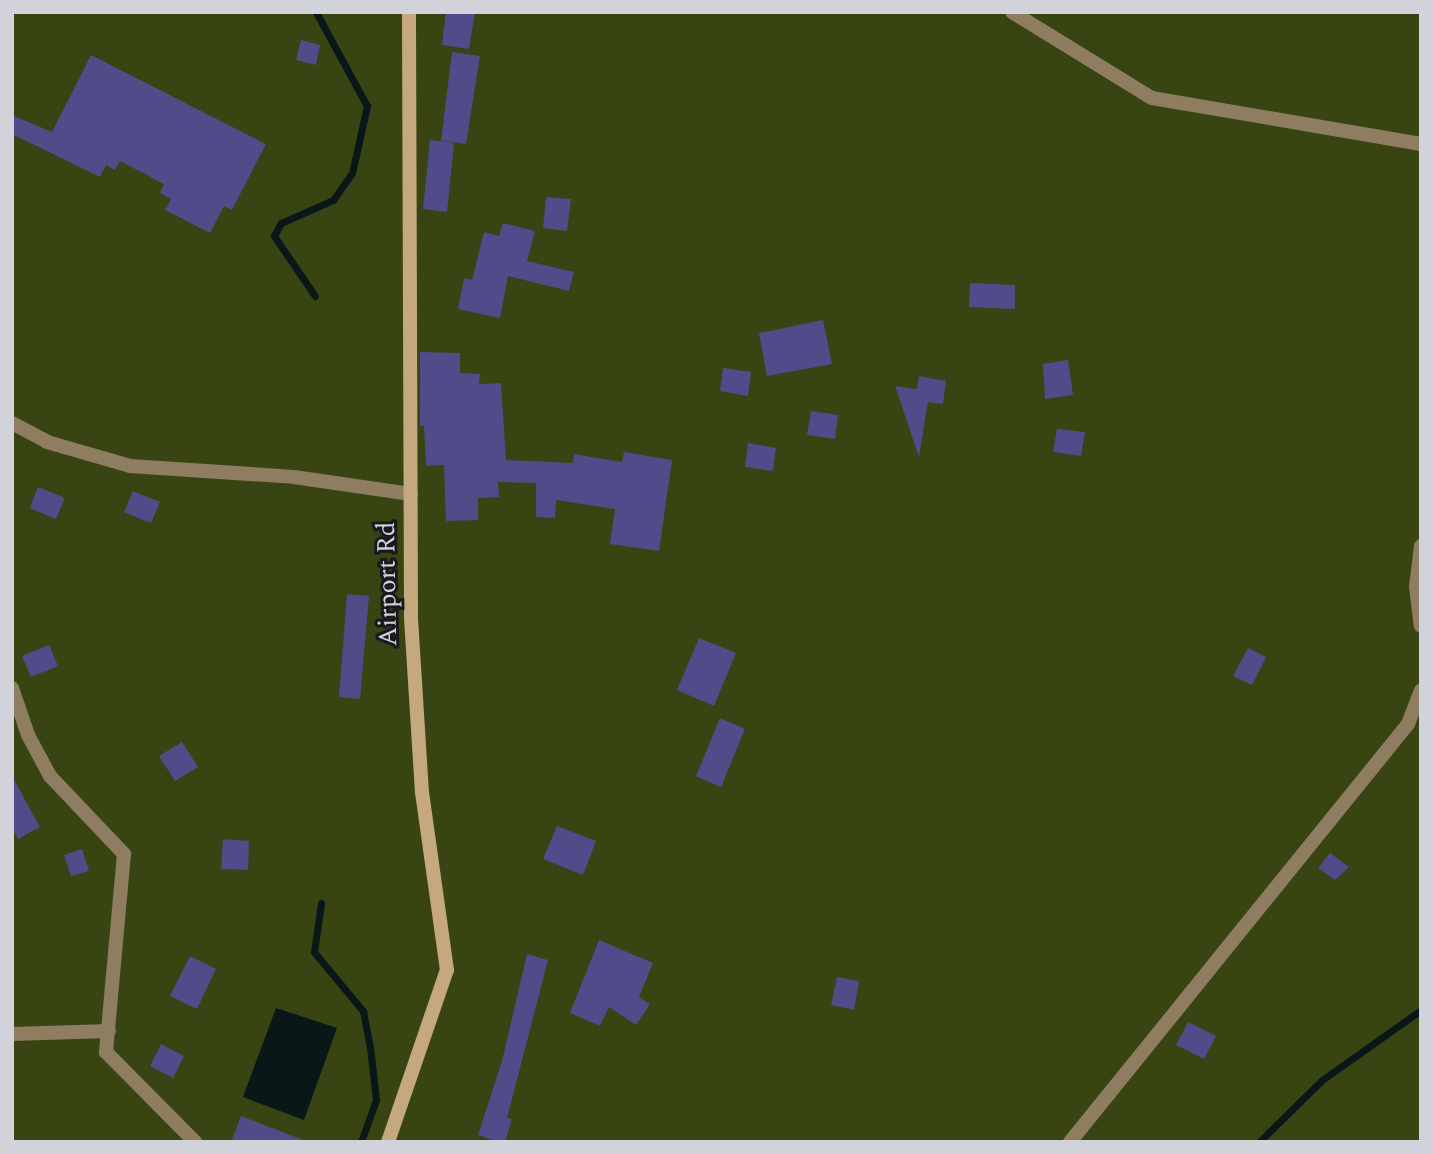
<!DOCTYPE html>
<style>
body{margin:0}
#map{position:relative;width:1433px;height:1154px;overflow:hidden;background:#302f3d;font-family:Spectral,serif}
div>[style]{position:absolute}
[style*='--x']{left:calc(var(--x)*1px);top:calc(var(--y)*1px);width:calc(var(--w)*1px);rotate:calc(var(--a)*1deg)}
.green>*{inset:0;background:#384412}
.water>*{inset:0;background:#091718}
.stream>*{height:7px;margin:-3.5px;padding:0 3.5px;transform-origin:3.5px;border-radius:3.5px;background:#091718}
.building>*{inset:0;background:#514b89}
.street>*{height:14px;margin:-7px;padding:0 7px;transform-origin:7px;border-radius:7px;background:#8f7d62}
.secondary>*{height:14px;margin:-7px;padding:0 7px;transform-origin:7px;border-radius:7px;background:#c5a87d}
span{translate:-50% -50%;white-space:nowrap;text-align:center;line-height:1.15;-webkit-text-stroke:6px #18181e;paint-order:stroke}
.street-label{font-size:26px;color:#d2d2db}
.frame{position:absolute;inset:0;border:14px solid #d2d2db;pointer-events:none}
</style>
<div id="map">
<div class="green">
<div style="clip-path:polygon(12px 12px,1421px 12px,1421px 1142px,12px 1142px)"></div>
</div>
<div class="water">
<div style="clip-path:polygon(276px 1008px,337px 1028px,304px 1120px,243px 1097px)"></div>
</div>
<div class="stream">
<div style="--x:315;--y:296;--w:73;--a:-124.3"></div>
<div style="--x:274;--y:236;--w:15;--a:-62"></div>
<div style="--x:281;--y:223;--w:57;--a:-23.9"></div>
<div style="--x:333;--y:200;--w:33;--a:-55"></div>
<div style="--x:352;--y:173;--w:69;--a:-77.4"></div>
<div style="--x:367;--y:106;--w:107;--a:-118.5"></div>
<div style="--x:321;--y:903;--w:49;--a:98.1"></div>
<div style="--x:314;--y:952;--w:77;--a:50.3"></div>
<div style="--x:363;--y:1011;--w:37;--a:79"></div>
<div style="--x:370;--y:1047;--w:53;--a:83.5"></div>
<div style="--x:376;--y:1100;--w:45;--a:109.7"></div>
<div style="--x:1259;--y:1142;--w:88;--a:-44.5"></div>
<div style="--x:1322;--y:1080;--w:121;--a:-35.3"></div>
</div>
<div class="building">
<div style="clip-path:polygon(446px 12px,475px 12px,469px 49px,442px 45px)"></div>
<div style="clip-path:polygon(301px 40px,320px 45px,316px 65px,296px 60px)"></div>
<div style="clip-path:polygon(452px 52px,480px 56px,466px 144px,441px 141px)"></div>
<div style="clip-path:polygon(91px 55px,266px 144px,232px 210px,224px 206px,210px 233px,165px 210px,171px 199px,160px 193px,164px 184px,120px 161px,115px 170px,106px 165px,100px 177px,12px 134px,12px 115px,52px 132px)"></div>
<div style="clip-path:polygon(430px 140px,454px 143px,447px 212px,423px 209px)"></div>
<div style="clip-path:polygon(546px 197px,571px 199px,567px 231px,543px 228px)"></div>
<div style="clip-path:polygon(503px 223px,535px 231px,527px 261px,574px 272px,569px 291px,508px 276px,500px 318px,458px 309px,464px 278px,472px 280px,484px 232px,499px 236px)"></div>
<div style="clip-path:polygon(970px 283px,1015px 285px,1015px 309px,969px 307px)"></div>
<div style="clip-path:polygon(823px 320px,832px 364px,767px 376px,759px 333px)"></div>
<div style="clip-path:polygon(420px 352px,460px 353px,460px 373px,480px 374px,479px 384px,501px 383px,506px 460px,573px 463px,574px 454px,622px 462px,624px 452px,672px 460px,659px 551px,610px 544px,615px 509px,556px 500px,555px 518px,536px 517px,536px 483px,498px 482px,499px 497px,478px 498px,478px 520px,446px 521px,444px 465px,426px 466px,424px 426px,420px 426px)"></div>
<div style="clip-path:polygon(1068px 360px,1073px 395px,1045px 399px,1043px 364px)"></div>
<div style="clip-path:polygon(723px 368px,751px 372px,748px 396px,720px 391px)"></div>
<div style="clip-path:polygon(919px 376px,946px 381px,943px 404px,928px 402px,919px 457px,895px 386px,917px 389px)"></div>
<div style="clip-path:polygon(811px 411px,838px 415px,835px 439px,807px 435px)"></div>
<div style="clip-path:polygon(1057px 429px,1085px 432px,1081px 456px,1053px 452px)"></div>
<div style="clip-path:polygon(748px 443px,776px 448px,773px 471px,745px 467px)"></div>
<div style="clip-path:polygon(38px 487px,65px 498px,56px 519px,30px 508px)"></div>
<div style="clip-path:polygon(133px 491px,160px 502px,151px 523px,124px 512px)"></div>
<div style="clip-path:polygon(347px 594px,369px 596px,360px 699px,339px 697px)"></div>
<div style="clip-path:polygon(699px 638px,736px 653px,714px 706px,677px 690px)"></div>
<div style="clip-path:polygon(49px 645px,58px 666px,31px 677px,22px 656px)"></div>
<div style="clip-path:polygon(1248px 648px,1266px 657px,1252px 685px,1233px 676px)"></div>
<div style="clip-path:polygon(720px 718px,745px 729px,721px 787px,696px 776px)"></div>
<div style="clip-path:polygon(182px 742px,198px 767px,175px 781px,159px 756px)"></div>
<div style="clip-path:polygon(12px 776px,40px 827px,18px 839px,12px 828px)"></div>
<div style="clip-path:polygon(557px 826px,596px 841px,583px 875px,543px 859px)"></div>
<div style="clip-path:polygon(223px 839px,249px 841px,248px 870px,221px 869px)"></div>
<div style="clip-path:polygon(82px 849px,89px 871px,71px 876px,64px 855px)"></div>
<div style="clip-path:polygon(1330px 853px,1349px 867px,1335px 880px,1318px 868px)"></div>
<div style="clip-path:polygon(599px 940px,653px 963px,639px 997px,650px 1004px,636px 1025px,609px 1007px,600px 1026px,570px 1013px)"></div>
<div style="clip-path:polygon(527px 954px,548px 960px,507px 1118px,512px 1119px,505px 1142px,499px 1142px,478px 1135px,502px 1061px)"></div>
<div style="clip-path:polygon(190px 956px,216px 969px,197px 1009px,170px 996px)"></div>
<div style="clip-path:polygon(837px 977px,859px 981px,854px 1010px,831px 1005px)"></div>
<div style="clip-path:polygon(1188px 1022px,1216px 1036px,1204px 1059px,1176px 1045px)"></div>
<div style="clip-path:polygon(161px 1044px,184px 1056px,173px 1078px,150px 1066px)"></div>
<div style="clip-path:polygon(241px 1116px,303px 1140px,303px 1142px,231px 1142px)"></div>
</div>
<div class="street">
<div style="--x:1012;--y:12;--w:164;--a:31.6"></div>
<div style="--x:1152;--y:98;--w:273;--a:9.7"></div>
<div style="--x:12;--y:423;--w:40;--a:28"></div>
<div style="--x:47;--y:442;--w:86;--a:16.1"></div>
<div style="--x:130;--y:466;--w:164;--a:3.8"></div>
<div style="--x:294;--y:477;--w:118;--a:8.3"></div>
<div style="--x:1421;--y:546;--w:41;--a:97"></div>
<div style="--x:1416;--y:587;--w:39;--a:83"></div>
<div style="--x:12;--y:688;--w:50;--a:71.2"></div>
<div style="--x:28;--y:735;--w:47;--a:61.8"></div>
<div style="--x:50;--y:776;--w:108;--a:46.5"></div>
<div style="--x:124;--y:854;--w:199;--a:95.2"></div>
<div style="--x:106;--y:1052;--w:127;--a:45.3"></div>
<div style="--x:12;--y:1034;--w:97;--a:-1.8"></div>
<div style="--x:1070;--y:1142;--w:538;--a:-51.04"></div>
<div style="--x:1408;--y:724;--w:36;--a:-69"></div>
</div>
<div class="secondary">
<div style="--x:388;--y:1142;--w:182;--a:-71.1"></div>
<div style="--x:447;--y:970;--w:179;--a:-98"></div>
<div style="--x:422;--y:793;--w:176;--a:-93.6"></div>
<div style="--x:411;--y:617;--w:605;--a:-90.19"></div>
</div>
<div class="street-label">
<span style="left:388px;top:584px;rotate:-91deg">Airport Rd</span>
</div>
<div class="frame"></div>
</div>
